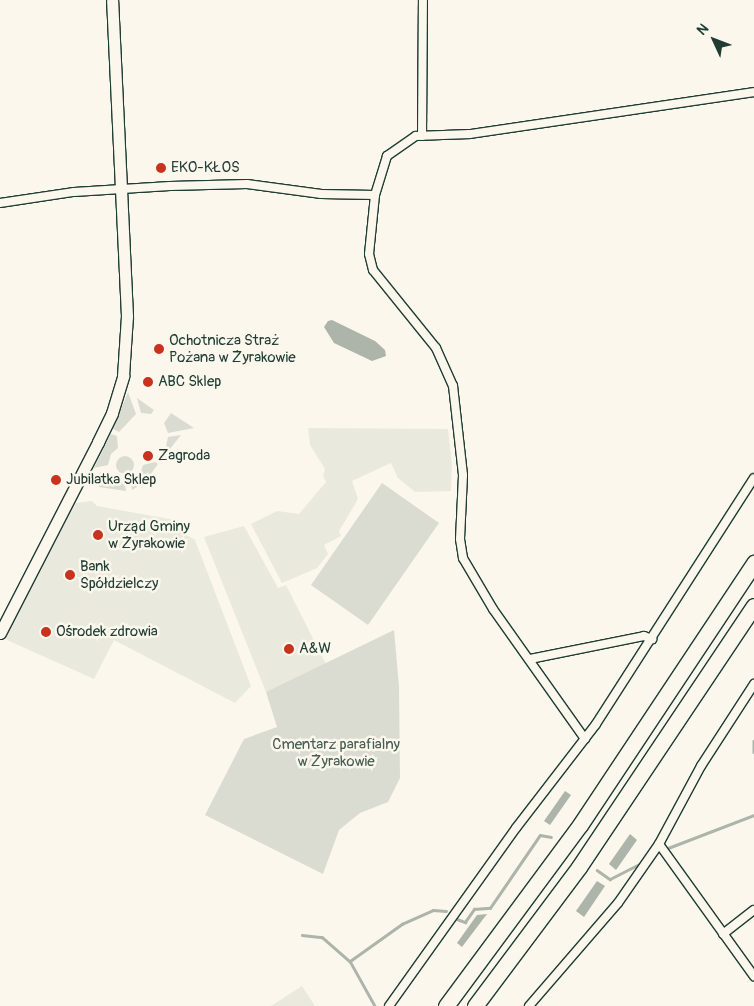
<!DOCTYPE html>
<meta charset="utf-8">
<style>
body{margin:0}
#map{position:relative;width:754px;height:1006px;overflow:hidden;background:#fbf7ec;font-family:Pangolin,sans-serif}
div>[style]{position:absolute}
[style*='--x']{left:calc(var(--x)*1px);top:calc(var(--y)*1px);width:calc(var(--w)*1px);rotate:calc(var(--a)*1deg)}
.built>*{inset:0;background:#eae9de}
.green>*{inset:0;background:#dbdcd1}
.round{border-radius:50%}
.water>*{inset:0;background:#adb4aa}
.stream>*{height:2.5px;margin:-1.25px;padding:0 1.25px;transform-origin:1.25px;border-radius:1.25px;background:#adb4aa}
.roads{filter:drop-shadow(1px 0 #1f3d34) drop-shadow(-1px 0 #1f3d34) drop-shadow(0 1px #1f3d34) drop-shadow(0 -1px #1f3d34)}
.street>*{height:8px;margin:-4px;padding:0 4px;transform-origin:4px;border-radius:4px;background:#fbf7ec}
.secondary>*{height:11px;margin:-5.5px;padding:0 5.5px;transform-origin:5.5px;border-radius:5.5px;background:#fbf7ec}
.highway>*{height:15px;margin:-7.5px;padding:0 7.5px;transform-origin:7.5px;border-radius:7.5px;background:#fbf7ec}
.dots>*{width:14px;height:14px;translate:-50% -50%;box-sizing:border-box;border:2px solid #fbf7ec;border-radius:50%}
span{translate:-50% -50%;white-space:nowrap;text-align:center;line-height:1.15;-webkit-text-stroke:5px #fbf7ec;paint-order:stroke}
.poi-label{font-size:15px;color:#1f3d34}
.left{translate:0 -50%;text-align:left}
.park-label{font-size:15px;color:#455d53}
.north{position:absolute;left:689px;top:15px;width:50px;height:50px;-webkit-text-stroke:4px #fbf7ec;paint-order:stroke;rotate:313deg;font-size:14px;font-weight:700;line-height:20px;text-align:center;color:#1f3d34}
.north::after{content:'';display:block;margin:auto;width:18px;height:22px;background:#1f3d34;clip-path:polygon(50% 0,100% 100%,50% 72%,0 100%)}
</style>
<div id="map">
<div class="built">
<div style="clip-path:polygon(308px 428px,448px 429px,452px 465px,451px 491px,415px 492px,398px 478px,391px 463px,352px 481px,358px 499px,339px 531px,341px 536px,324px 545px,328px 554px,317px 568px,282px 583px,251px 524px,277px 511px,299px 514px,326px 482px,323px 476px,325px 469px,310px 445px)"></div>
<div style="clip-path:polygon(92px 501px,97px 506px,186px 522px,185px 534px,195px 540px,251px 686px,235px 703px,114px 640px,94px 679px,7px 640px,5px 637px,75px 503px)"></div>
<div style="clip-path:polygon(244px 526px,278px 588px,286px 585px,326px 664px,270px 693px,266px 692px,204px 537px)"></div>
<div style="clip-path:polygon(302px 986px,315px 1006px,271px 1006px)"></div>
</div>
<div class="green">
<div style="clip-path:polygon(128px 392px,136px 414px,119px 432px,113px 429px)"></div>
<div style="clip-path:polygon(137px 398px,154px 410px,151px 414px,141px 413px)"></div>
<div style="clip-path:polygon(171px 413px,194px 428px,168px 433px,164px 423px)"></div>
<div style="clip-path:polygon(111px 434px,117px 436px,118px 448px,111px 454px,108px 465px,94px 468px)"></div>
<div style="clip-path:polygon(181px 435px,170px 449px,166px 446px,168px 437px)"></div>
<div class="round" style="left:116px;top:456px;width:18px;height:18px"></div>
<div style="clip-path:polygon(155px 462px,158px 464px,144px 483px,132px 490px,131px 482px,140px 474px,143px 465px)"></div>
<div style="clip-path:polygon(109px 471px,116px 480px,125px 483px,126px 491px,99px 487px,98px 473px)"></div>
<div style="clip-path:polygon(382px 483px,439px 523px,368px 625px,311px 585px)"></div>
<div style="clip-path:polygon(394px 630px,399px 686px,400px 778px,388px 802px,360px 813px,339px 830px,323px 874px,205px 815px,244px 739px,277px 727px,266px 692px)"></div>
</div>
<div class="water">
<div style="clip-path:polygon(332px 320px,375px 341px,385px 350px,386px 356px,372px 361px,334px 343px,324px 327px,328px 321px)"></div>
<div style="clip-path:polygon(565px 791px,571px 795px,550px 825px,544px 821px)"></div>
<div style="clip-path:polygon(630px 834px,637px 840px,616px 870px,609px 864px)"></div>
<div style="clip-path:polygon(597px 881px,605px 886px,584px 917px,576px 911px)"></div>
<div style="clip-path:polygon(487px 914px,462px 947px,457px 943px,477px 915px)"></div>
</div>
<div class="stream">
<div style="--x:754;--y:741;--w:11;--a:90"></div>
<div style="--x:668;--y:848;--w:92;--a:-21"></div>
<div style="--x:597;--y:870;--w:16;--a:35"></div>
<div style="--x:610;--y:879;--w:33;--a:-27"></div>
<div style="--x:457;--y:919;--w:9;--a:21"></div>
<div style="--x:465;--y:922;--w:16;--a:-55"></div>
<div style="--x:474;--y:909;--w:16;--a:-4"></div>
<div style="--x:490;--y:908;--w:88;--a:-55.6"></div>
<div style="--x:540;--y:835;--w:11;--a:10"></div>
<div style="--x:302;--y:935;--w:20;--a:6"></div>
<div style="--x:322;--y:937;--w:37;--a:41"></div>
<div style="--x:350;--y:961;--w:51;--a:60.9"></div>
<div style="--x:350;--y:961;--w:64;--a:-35.4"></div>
<div style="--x:402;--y:924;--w:34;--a:-24"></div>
<div style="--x:433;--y:910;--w:13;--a:4"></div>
</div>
<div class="roads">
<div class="street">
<div style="--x:422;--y:136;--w:136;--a:-89.6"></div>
<div style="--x:0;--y:203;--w:75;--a:-8.5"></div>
<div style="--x:74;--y:192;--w:96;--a:-3.6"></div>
<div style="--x:170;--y:186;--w:77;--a:-1.5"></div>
<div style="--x:247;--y:184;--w:75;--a:7.7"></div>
<div style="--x:321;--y:194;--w:54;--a:1.1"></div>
<div style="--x:530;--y:659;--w:116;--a:-11.4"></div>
<div style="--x:644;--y:636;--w:9;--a:21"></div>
<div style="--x:585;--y:739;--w:159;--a:-125.3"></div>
<div style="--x:493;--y:609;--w:59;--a:-120.5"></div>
<div style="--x:463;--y:558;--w:19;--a:-99"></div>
<div style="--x:460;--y:539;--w:64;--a:-87.3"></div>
<div style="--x:463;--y:475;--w:90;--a:-96.4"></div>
<div style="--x:453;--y:386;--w:42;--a:-114.1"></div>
<div style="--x:436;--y:348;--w:100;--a:-128.9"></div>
<div style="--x:373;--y:270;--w:16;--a:-104"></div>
<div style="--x:369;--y:254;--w:59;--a:-84.2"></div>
<div style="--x:375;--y:195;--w:41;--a:-72.9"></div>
<div style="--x:387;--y:156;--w:35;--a:-35"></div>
<div style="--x:416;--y:136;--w:54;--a:-2.1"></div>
<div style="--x:470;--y:134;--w:287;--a:-8.4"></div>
<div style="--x:659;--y:844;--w:163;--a:54.3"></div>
<div style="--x:723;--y:934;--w:39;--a:-38"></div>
<div style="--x:389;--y:1006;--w:219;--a:-54.5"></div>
<div style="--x:516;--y:828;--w:131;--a:-52.4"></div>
<div style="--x:596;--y:724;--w:292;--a:-57.3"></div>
<div style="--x:529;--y:1006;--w:136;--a:-49.2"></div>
<div style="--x:618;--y:903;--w:72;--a:-55.2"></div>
<div style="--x:659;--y:844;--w:89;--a:-61.7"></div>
<div style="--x:701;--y:766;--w:98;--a:-57.1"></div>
</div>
<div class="secondary">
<div style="--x:0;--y:633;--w:215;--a:-62.8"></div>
<div style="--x:98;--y:442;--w:32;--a:-64"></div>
<div style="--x:112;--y:413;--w:39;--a:-73"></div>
<div style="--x:123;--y:376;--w:60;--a:-86.2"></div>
<div style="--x:127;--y:316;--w:316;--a:-92.7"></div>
</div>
<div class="highway">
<div style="--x:446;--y:1006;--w:225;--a:-53.5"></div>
<div style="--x:580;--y:825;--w:315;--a:-56.4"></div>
<div style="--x:475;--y:1006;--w:174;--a:-53.2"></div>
<div style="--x:579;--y:867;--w:314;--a:-56.2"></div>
</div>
</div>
<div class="dots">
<div style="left:161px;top:168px;background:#c8321e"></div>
<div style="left:159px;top:349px;background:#c8321e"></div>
<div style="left:148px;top:382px;background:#c8321e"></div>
<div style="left:148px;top:456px;background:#c8321e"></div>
<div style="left:56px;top:480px;background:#c8321e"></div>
<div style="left:98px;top:535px;background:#c8321e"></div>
<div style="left:70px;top:575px;background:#c8321e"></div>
<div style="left:46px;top:632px;background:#c8321e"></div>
<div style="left:289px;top:649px;background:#c8321e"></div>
</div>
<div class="poi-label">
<span class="left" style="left:171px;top:168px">EKO-KŁOS</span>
<span class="left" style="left:169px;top:349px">Ochotnicza Straż<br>Pożana w Żyrakowie</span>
<span class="left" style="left:158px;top:382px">ABC Sklep</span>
<span class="left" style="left:158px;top:456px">Zagroda</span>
<span class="left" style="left:66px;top:480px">Jubilatka Sklep</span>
<span class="left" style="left:108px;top:535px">Urząd Gminy<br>w Żyrakowie</span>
<span class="left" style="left:80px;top:575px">Bank<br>Spółdzielczy</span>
<span class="left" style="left:56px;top:632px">Ośrodek zdrowia</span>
<span class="left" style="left:299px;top:649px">A&amp;W</span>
</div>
<div class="park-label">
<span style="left:336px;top:753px">Cmentarz parafialny<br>w Żyrakowie</span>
</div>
<div class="north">N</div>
</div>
